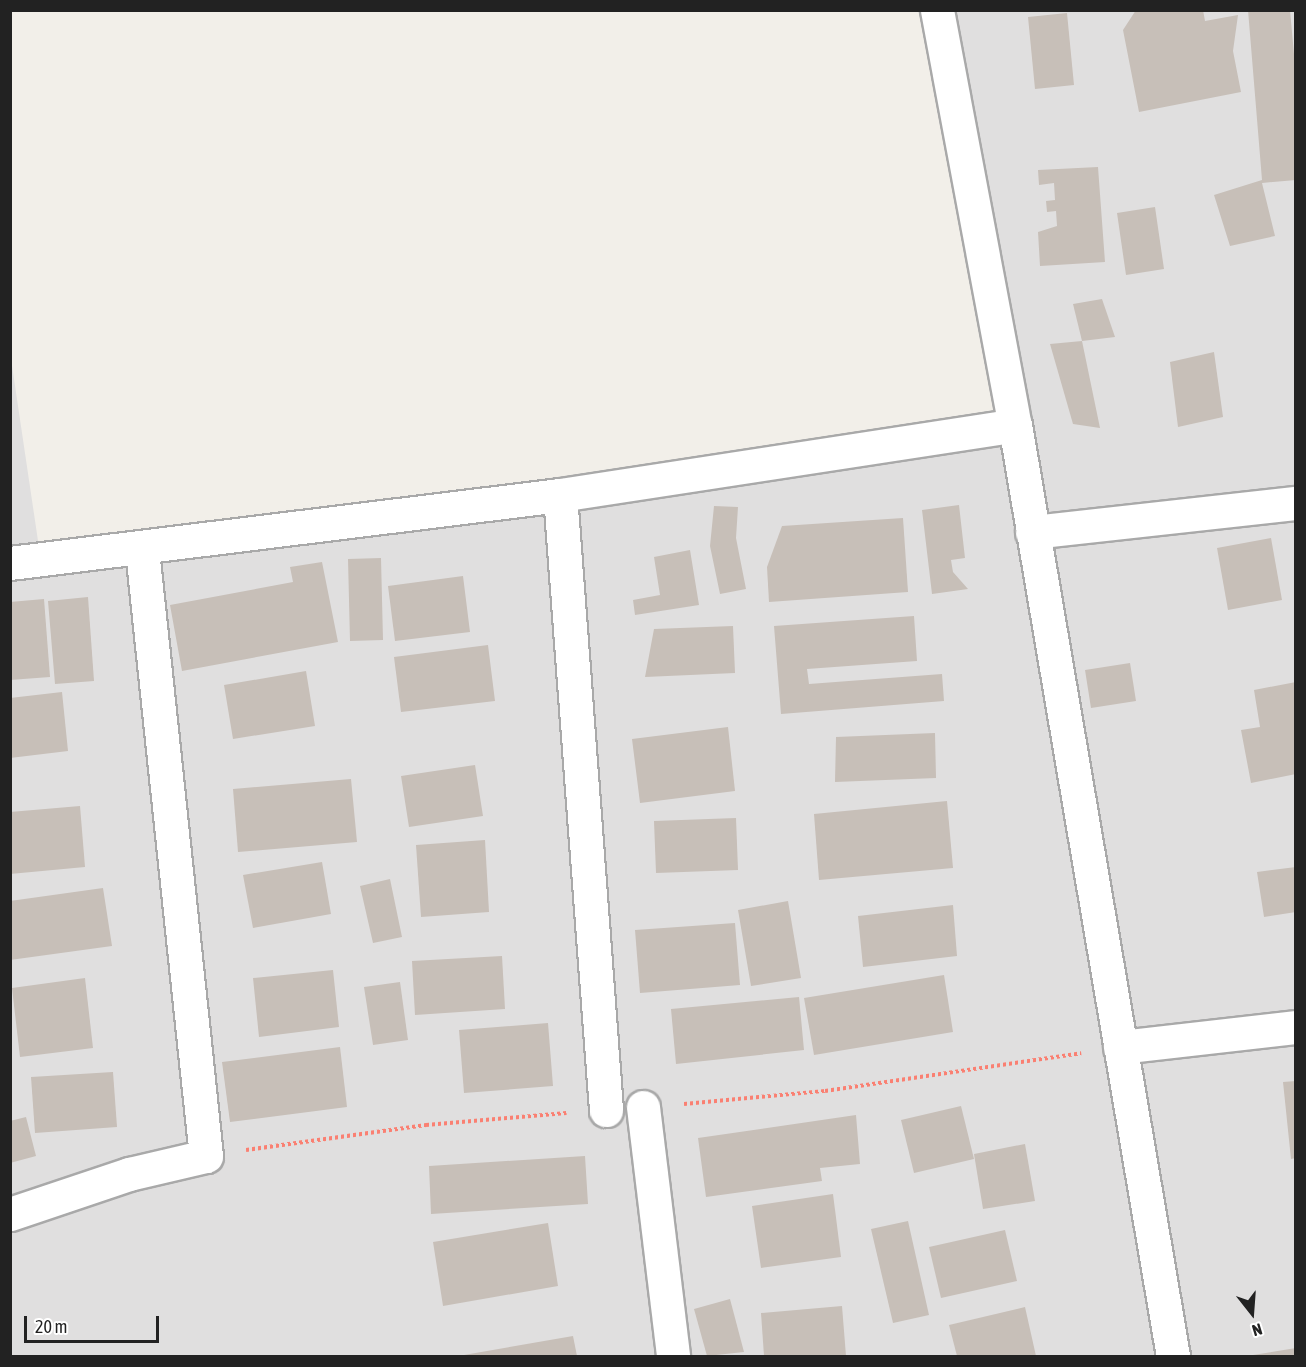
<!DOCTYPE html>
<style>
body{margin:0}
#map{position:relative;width:1306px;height:1367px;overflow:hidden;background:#f2efe9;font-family:"Asap Condensed",sans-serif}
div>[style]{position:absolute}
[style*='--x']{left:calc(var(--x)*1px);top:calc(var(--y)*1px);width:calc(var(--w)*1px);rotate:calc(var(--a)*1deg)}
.residential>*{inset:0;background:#e0dfdf}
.building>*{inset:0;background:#c7bfb8}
.path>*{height:4px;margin-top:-2px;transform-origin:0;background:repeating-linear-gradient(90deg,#fa8072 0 3px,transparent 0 6px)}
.roads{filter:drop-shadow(2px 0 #a9a9a9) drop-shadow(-2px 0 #a9a9a9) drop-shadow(0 2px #a9a9a9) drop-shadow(0 -2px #a9a9a9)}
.street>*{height:33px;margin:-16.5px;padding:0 16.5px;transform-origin:16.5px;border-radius:16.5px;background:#fff}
span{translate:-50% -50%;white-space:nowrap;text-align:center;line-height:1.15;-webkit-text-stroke:4.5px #fff;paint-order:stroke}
.frame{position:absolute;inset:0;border:12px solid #222;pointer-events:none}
.north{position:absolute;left:1222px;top:1283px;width:60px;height:60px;-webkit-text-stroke:4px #fff;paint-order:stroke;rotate:163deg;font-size:16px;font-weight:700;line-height:24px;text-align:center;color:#222}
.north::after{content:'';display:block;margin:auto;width:21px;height:27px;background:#222;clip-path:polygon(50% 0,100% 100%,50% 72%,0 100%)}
.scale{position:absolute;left:24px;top:1316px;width:135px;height:27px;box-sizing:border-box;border:3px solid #222;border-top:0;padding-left:8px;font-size:18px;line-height:21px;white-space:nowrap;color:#222;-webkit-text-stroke:4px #fff;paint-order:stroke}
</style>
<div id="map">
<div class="residential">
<div style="clip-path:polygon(937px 11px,1295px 11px,1295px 1356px,11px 1356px,10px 352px,41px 561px,1014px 426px)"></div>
</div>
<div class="building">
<div style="clip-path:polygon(1136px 10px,1203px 10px,1205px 21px,1238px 15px,1233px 51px,1241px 92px,1139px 112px,1123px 30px)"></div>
<div style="clip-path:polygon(1248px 10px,1290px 10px,1296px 76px,1296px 180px,1262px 183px,1275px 236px,1230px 246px,1214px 195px,1262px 180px)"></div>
<div style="clip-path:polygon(1067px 13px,1074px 85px,1035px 89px,1028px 17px)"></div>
<div style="clip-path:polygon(1098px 167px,1105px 262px,1040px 266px,1038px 232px,1057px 226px,1056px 211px,1047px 212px,1046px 201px,1055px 200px,1054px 183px,1039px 185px,1038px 170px)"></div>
<div style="clip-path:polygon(1155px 207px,1164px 269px,1126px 275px,1117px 213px)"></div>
<div style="clip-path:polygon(1102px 299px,1115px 337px,1082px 341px,1073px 304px)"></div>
<div style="clip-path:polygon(1082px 341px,1100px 428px,1073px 424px,1050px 344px)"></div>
<div style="clip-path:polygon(1214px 352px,1223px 417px,1178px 427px,1170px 362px)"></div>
<div style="clip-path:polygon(959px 505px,965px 558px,951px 560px,953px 572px,968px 589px,932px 594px,922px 510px)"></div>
<div style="clip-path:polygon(714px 506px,738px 507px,736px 538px,746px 589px,720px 594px,710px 546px)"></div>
<div style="clip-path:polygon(903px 518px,908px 592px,769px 602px,767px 567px,782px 526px)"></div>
<div style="clip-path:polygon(1271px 538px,1282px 600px,1228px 610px,1217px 548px)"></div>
<div style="clip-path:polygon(690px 550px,699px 605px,635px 615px,633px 600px,660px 595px,654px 557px)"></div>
<div style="clip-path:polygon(381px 558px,383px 640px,350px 641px,348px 559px)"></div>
<div style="clip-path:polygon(322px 562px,338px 642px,182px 671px,170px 605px,293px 582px,290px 567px)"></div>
<div style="clip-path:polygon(463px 576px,470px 632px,395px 641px,388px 586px)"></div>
<div style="clip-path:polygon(88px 597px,94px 681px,55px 684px,48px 601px)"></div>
<div style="clip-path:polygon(44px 599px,50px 677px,10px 680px,10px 602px)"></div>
<div style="clip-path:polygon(914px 616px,917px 661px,807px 669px,809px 684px,942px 674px,944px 701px,781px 714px,774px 626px)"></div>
<div style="clip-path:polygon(733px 626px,735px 673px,645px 677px,654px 629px)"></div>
<div style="clip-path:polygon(488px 645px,495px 701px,401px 712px,394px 657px)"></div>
<div style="clip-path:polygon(1130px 663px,1136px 701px,1091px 708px,1085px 670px)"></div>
<div style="clip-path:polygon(306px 671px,315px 726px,233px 739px,224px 685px)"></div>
<div style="clip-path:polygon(1296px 682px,1296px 774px,1251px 783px,1241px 730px,1260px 727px,1254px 690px)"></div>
<div style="clip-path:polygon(62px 692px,68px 751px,10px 758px,10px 698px)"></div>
<div style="clip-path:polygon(728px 727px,735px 791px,640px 803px,632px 739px)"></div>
<div style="clip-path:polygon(935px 733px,936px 778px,835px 782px,836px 737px)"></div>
<div style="clip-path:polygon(475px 765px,483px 816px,409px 827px,401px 776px)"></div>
<div style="clip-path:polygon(351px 779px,357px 842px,238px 852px,233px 789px)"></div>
<div style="clip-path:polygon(947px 801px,953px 868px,819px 880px,814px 814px)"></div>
<div style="clip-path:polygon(80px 806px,85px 867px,10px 874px,10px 812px)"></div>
<div style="clip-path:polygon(736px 818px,738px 870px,656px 873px,654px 821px)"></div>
<div style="clip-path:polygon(485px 840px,489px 912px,421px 917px,416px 845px)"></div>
<div style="clip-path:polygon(322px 862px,331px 914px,253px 928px,243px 875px)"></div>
<div style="clip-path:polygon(1296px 867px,1296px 912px,1264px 917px,1257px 872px)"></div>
<div style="clip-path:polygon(390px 879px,402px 937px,373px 943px,360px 886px)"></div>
<div style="clip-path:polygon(103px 888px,112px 946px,10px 960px,10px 901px)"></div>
<div style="clip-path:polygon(788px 901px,801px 978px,751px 986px,738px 910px)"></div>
<div style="clip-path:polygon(953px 905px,957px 956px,863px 967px,858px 916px)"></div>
<div style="clip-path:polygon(735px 923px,740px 985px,640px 993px,635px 930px)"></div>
<div style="clip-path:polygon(502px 956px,505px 1009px,415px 1015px,412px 961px)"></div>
<div style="clip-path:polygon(333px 970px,339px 1027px,259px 1037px,253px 978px)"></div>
<div style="clip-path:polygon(944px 975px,953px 1032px,814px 1055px,804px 998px)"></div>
<div style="clip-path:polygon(85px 978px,93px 1048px,20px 1057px,12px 988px)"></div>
<div style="clip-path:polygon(400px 982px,408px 1040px,373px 1045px,364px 987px)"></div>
<div style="clip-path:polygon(799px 997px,804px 1050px,676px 1064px,671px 1009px)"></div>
<div style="clip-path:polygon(548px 1023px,553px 1086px,464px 1093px,459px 1030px)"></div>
<div style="clip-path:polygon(340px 1047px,347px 1107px,230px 1122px,222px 1062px)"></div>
<div style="clip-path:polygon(113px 1072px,117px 1127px,35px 1133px,31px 1077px)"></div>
<div style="clip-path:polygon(1296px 1081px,1296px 1158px,1291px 1159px,1283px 1082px)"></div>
<div style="clip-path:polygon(961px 1106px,974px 1159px,914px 1173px,901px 1120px)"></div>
<div style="clip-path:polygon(856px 1115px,860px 1164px,820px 1168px,822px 1181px,706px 1197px,698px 1138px)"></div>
<div style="clip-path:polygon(26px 1117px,36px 1156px,10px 1163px,10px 1121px)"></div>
<div style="clip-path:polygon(1025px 1144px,1035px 1201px,983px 1209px,974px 1154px)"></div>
<div style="clip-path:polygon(585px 1156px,588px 1204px,431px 1214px,429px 1166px)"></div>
<div style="clip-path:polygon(833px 1194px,841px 1257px,761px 1268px,752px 1206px)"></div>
<div style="clip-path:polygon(908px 1221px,929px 1315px,893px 1323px,871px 1229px)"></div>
<div style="clip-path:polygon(548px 1223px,558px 1286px,443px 1306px,433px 1242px)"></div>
<div style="clip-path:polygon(1005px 1230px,1017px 1281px,941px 1298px,929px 1247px)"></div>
<div style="clip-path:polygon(730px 1299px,744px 1352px,707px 1356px,694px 1309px)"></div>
<div style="clip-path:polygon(842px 1306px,846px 1356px,764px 1356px,761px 1313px)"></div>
<div style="clip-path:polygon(1025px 1307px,1036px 1356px,957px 1356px,949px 1325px)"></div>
<div style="clip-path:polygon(573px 1336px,577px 1356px,464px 1356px,464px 1355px)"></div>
<div style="clip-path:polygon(1296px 1348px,1296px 1356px,1253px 1356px,1253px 1355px)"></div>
</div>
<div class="path">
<div style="--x:684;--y:1104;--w:142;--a:-5.3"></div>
<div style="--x:825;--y:1091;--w:259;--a:-8.4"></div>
<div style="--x:246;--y:1150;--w:182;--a:-7.9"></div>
<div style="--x:426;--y:1125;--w:141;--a:-4.9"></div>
</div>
<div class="roads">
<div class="street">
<div style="--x:937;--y:10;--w:422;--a:79.4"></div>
<div style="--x:1015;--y:425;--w:944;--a:80.37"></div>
<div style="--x:560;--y:495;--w:617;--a:85.72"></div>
<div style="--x:1032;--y:532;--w:266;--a:-6.3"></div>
<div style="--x:10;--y:563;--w:554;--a:-7.05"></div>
<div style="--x:560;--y:495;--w:460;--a:-8.7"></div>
<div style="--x:1120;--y:1047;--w:177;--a:-6.5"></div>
<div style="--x:643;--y:1107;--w:251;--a:83.1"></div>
<div style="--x:10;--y:1214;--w:126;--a:-18.6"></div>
<div style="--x:129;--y:1174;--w:79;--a:-13.2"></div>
<div style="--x:206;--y:1156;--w:609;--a:-96.03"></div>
</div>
</div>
<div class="frame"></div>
<div class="north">N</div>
<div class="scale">20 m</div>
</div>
